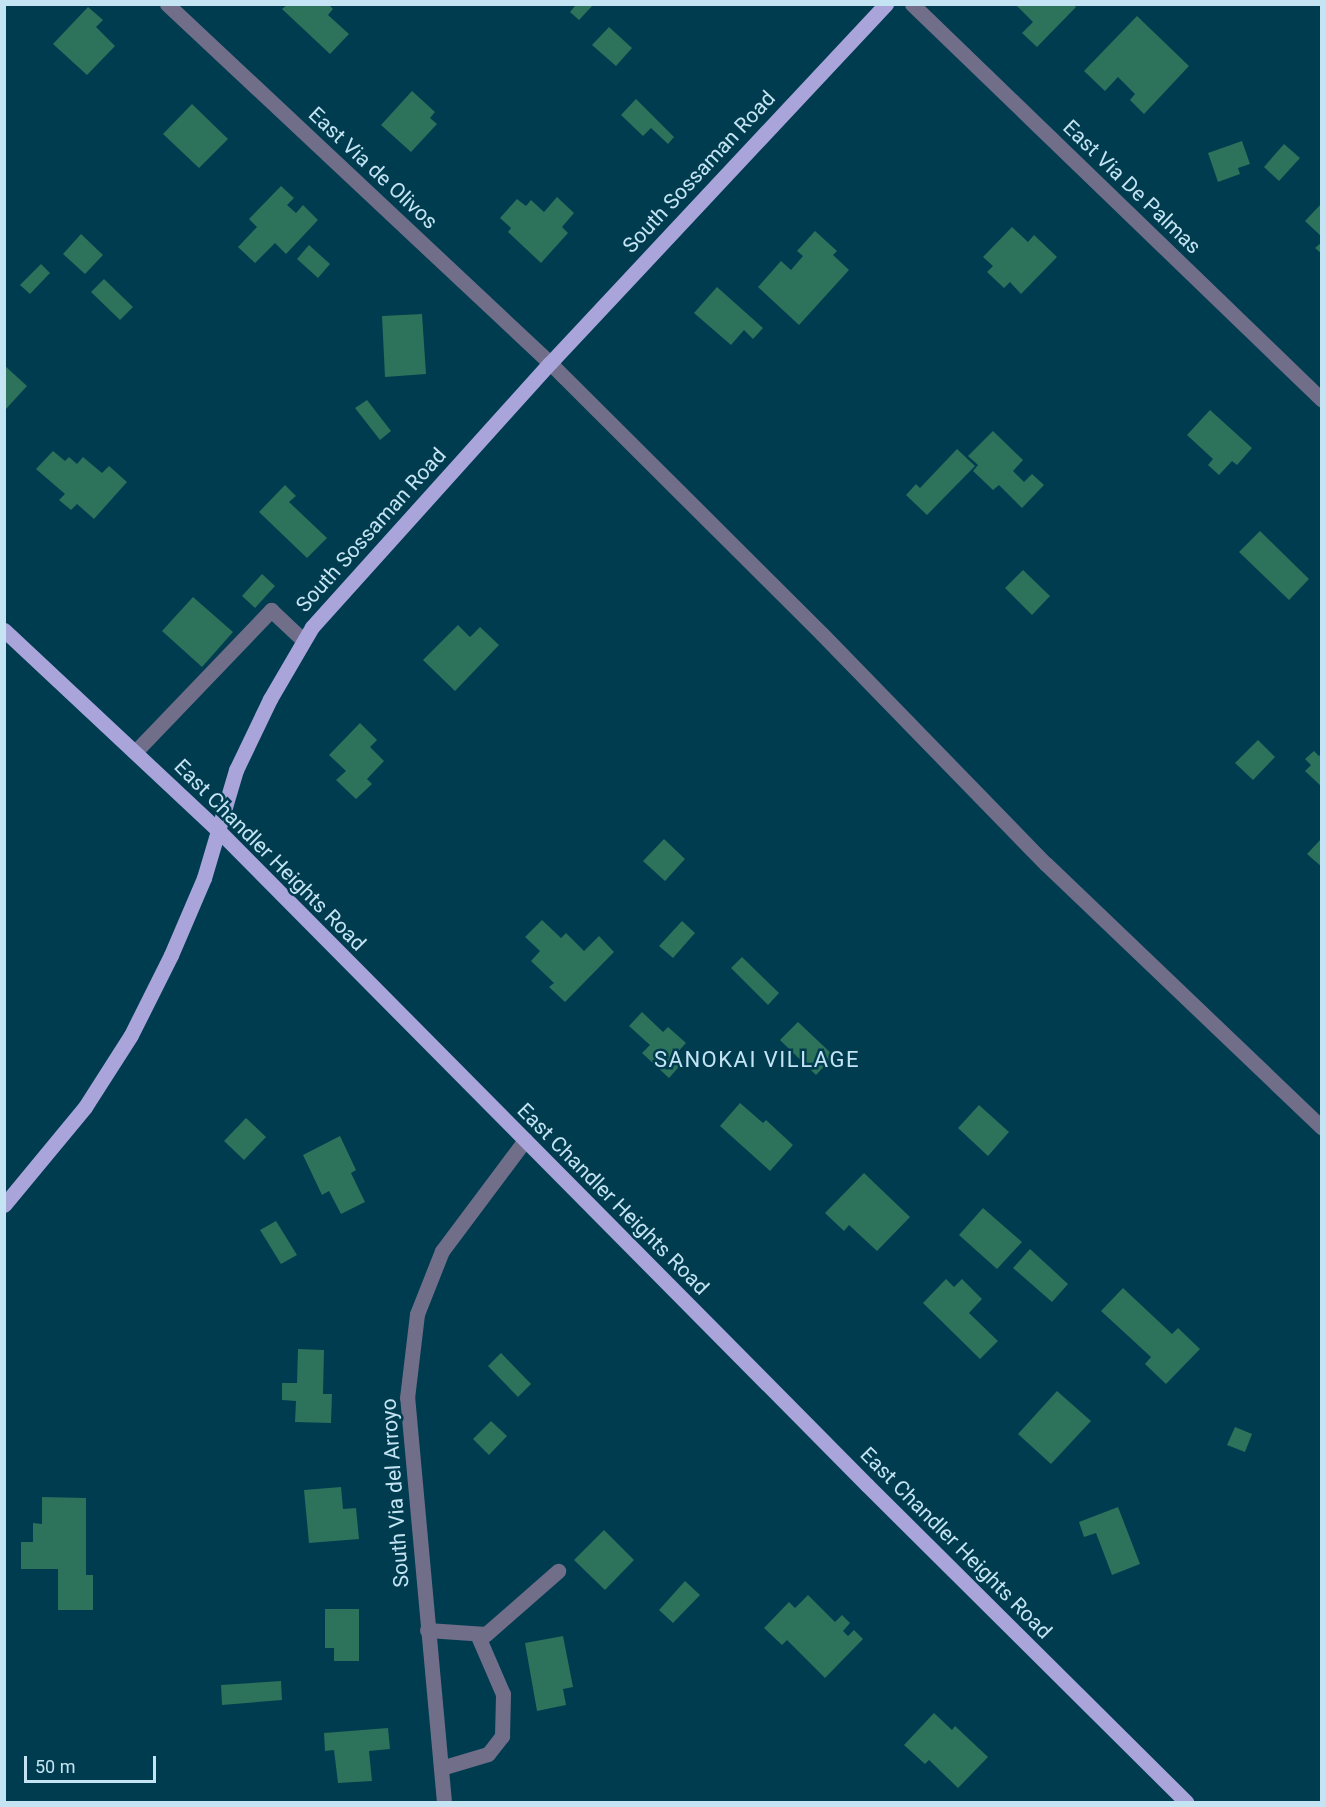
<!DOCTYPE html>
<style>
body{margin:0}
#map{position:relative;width:1326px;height:1807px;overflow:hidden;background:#003c4f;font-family:Roboto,sans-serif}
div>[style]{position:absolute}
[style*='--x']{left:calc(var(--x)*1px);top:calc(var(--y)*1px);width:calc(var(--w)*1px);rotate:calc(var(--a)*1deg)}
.building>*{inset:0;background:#2d725a}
.minor>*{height:15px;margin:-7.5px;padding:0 7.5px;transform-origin:7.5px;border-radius:7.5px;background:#706e89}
.major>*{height:15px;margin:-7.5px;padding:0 7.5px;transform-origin:7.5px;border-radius:7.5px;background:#a9a5db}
span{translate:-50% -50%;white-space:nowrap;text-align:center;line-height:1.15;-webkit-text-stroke:5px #003c4f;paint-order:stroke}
.street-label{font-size:21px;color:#c4e4f3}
.neighbourhood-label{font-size:22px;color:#c4e4f3;letter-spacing:1.5px}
.frame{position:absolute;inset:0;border:6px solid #c4e4f3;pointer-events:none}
.scale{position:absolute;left:24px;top:1756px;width:132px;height:27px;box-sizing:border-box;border:3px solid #c4e4f3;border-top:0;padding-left:8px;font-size:18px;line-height:21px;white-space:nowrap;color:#c4e4f3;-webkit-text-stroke:4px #003c4f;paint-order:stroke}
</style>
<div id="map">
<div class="building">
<div style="clip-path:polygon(573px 4px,594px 4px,579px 20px,570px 12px,575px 6px)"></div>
<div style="clip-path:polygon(1015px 4px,1073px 4px,1076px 7px,1037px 47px,1022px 33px,1033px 22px)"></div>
<div style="clip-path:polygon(287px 5px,329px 5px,333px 9px,328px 15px,349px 34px,330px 54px,282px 9px)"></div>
<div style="clip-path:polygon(88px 7px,103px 20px,96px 27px,115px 46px,87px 75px,53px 44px)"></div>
<div style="clip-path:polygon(1137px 16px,1189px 66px,1144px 114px,1130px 100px,1135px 94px,1118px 77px,1105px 91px,1084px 71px)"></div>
<div style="clip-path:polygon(609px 27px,632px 48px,616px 66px,592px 45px)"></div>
<div style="clip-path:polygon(412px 91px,435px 112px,430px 118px,437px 124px,411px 152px,381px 125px)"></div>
<div style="clip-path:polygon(636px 99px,674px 137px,668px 144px,651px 128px,643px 136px,621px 115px)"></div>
<div style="clip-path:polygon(192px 104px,228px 139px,199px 168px,163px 134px)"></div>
<div style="clip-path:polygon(1242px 141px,1250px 164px,1238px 168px,1240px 174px,1218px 182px,1208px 153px)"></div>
<div style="clip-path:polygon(1284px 144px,1300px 158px,1279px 181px,1264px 167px)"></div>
<div style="clip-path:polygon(281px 186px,294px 198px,287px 205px,296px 213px,303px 205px,318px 220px,286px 254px,275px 243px,255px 263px,238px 247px,257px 227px,249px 219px)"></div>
<div style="clip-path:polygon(557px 197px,574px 213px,562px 227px,568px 233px,541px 263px,508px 232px,511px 228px,500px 218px,517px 199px,526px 206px,531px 200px,544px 212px)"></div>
<div style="clip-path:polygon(1322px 203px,1322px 237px,1305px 221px)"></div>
<div style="clip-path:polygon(1012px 227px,1028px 242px,1034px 235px,1057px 257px,1021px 294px,1010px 282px,1004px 288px,987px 272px,993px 266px,983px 257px)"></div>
<div style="clip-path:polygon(815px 231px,837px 251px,833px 255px,849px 270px,799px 325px,758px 287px,781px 261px,791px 270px,803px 256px,797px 251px)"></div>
<div style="clip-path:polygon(81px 234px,103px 255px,85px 274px,63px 254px)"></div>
<div style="clip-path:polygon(1322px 242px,1322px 254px,1315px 248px)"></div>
<div style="clip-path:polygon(309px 245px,330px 264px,318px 278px,297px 259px)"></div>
<div style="clip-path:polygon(41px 264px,50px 273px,30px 294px,20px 285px)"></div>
<div style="clip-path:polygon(104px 279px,133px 307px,120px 320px,91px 292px)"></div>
<div style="clip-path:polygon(717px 287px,763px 328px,753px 339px,744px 330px,731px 345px,694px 313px)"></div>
<div style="clip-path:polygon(422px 314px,426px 374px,385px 377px,382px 316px)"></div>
<div style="clip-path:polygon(5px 366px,27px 386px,5px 410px)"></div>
<div style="clip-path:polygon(367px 400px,391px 431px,380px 440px,355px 408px)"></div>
<div style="clip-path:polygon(1210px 410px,1252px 448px,1237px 465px,1232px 461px,1219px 475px,1208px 465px,1213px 459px,1187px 435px)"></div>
<div style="clip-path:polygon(993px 431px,1023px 460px,1013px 471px,1024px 482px,1032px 474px,1044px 485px,1022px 508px,999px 485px,993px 490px,973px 471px,978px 465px,968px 456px)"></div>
<div style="clip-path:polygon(957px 449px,975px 466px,927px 515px,906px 495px,916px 484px,920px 488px)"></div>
<div style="clip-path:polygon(53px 451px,65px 461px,69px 457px,77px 464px,83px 457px,102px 473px,109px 466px,127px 482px,94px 519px,77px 504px,71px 510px,59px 500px,65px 494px,36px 469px)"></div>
<div style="clip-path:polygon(285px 485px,296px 496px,289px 502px,327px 538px,307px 558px,259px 512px)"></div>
<div style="clip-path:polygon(1260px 531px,1309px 579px,1289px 600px,1239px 552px)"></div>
<div style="clip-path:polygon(1023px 570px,1050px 596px,1032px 615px,1005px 588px)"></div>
<div style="clip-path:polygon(262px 574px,275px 586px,255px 608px,242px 596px)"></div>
<div style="clip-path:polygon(193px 597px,233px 632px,202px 667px,162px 631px)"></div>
<div style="clip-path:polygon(458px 625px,470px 637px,480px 627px,499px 645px,455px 691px,423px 660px)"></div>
<div style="clip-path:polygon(360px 723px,377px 740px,370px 747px,384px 761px,367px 779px,372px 784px,356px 799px,336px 780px,346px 771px,329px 755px)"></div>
<div style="clip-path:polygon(1258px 740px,1275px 757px,1253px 780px,1235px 763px)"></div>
<div style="clip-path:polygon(1314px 751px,1319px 756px,1322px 753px,1322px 787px,1305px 771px,1311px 765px,1305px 759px)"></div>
<div style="clip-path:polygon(1322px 838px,1322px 867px,1307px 854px)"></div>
<div style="clip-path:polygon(664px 839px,685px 859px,665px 881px,643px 861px)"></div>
<div style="clip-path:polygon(542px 920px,561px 938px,566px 933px,584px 951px,599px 936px,614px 952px,565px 1002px,549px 987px,554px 983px,531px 961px,540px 951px,525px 937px)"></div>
<div style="clip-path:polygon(682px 921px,695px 933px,673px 958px,659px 946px)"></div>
<div style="clip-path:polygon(742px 957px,779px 993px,768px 1005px,731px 968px)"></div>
<div style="clip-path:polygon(642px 1012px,663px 1032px,668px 1027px,686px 1043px,676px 1054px,684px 1061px,669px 1078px,642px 1053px,650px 1045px,629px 1026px)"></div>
<div style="clip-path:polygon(798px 1022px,834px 1056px,816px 1075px,780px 1040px)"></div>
<div style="clip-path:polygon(740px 1103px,763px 1123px,766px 1120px,793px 1145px,770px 1171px,720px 1126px)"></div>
<div style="clip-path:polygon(979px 1105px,1009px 1132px,988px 1156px,958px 1128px)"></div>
<div style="clip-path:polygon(246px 1118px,266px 1137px,244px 1160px,224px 1141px)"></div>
<div style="clip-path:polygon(340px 1136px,356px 1170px,351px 1173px,365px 1202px,341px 1214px,329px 1191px,322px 1195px,303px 1155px)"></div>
<div style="clip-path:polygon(864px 1173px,910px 1217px,877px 1251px,849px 1225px,844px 1231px,825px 1213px)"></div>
<div style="clip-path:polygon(983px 1208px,1022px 1242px,997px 1269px,959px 1235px)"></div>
<div style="clip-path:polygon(276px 1221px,297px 1255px,281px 1264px,260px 1230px)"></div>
<div style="clip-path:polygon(1030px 1249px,1068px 1284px,1052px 1302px,1013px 1268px)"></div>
<div style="clip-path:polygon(946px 1279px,954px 1287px,962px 1279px,982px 1299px,969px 1313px,998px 1341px,980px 1359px,923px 1303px)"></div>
<div style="clip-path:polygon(1123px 1288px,1172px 1334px,1178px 1328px,1200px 1349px,1166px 1384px,1145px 1364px,1151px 1357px,1101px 1311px)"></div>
<div style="clip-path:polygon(298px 1349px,324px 1350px,323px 1394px,332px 1394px,331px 1423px,295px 1422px,296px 1401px,282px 1400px,282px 1383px,297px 1383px)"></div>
<div style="clip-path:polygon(501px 1353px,531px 1384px,518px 1397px,488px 1366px)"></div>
<div style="clip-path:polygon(1057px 1391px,1091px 1421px,1051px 1464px,1018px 1434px)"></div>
<div style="clip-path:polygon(491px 1421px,507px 1436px,489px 1455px,473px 1439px)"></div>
<div style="clip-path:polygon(1235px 1427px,1252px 1434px,1245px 1452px,1227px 1445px)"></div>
<div style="clip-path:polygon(341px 1487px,343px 1509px,356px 1508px,359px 1539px,309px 1543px,304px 1490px)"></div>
<div style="clip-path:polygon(42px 1497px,86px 1498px,86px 1575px,93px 1575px,93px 1610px,58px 1610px,58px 1569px,21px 1569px,21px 1542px,33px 1542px,33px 1523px,42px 1524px)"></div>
<div style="clip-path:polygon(1118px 1507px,1140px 1564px,1112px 1575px,1096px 1533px,1084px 1537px,1079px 1522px)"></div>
<div style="clip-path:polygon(604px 1530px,634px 1560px,605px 1590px,574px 1560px)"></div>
<div style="clip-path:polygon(685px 1581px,700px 1595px,673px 1623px,659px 1610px)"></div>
<div style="clip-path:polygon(808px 1595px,835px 1622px,842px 1615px,850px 1623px,843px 1631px,848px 1636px,854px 1630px,863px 1639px,825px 1678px,787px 1640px,782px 1645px,764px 1628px,789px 1602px,795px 1608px)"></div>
<div style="clip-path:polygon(325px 1609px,359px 1609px,359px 1661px,334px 1661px,334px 1648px,325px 1648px)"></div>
<div style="clip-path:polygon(563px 1636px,573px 1687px,563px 1689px,566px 1705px,537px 1711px,525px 1643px)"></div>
<div style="clip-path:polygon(281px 1681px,282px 1700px,222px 1705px,221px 1685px)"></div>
<div style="clip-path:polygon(934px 1713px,952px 1730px,955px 1726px,988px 1757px,958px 1788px,929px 1760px,925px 1764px,904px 1745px)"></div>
<div style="clip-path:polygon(388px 1728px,390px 1749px,369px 1751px,372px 1781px,338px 1783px,334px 1750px,325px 1751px,324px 1733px)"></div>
</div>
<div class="minor">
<div style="--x:167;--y:4;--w:525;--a:43.15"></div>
<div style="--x:550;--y:363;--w:384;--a:44.9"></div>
<div style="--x:822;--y:634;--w:321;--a:45.8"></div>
<div style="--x:1046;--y:864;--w:382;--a:43.7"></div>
<div style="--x:912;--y:4;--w:570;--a:44"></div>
<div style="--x:135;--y:752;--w:197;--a:-46.2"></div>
<div style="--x:271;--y:610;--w:44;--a:43.2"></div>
<div style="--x:427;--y:1630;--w:59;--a:3.9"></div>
<div style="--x:486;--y:1634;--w:96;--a:-41.2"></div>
<div style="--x:441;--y:1768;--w:49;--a:-16.6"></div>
<div style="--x:488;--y:1754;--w:23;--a:-52"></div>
<div style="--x:502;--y:1736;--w:42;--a:-88.6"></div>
<div style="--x:503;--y:1694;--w:65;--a:-113.4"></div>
<div style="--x:444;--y:1802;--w:406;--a:-95.2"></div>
<div style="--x:407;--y:1398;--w:85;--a:-83.2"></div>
<div style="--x:417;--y:1314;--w:68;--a:-68.4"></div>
<div style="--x:442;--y:1251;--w:139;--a:-53.2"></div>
</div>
<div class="major">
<div style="--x:4;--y:630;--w:293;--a:43.1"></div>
<div style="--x:218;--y:830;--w:922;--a:45.26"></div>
<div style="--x:867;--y:1485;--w:450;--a:44.8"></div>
<div style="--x:4;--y:1205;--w:127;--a:-50.4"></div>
<div style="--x:85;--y:1107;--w:85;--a:-57.4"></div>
<div style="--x:131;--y:1035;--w:89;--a:-63.4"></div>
<div style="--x:171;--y:955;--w:84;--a:-66.8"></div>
<div style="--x:204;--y:878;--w:113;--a:-73.5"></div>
<div style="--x:236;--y:770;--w:79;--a:-64.4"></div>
<div style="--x:270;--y:699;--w:83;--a:-59.7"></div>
<div style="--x:312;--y:627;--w:355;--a:-48"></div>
<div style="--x:550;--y:363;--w:492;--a:-46.9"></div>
</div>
<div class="street-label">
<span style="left:373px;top:168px;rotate:43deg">East Via de Olivos</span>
<span style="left:699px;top:172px;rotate:-47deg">South Sossaman Road</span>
<span style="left:1132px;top:187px;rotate:44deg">East Via De Palmas</span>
<span style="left:371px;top:530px;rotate:-48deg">South Sossaman Road</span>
<span style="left:270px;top:855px;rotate:45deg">East Chandler Heights Road</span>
<span style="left:613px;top:1199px;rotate:45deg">East Chandler Heights Road</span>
<span style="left:395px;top:1493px;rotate:-94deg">South Via del Arroyo</span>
<span style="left:956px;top:1543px;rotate:45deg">East Chandler Heights Road</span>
</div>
<div class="neighbourhood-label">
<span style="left:757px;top:1060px">SANOKAI VILLAGE</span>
</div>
<div class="frame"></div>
<div class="scale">50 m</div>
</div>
